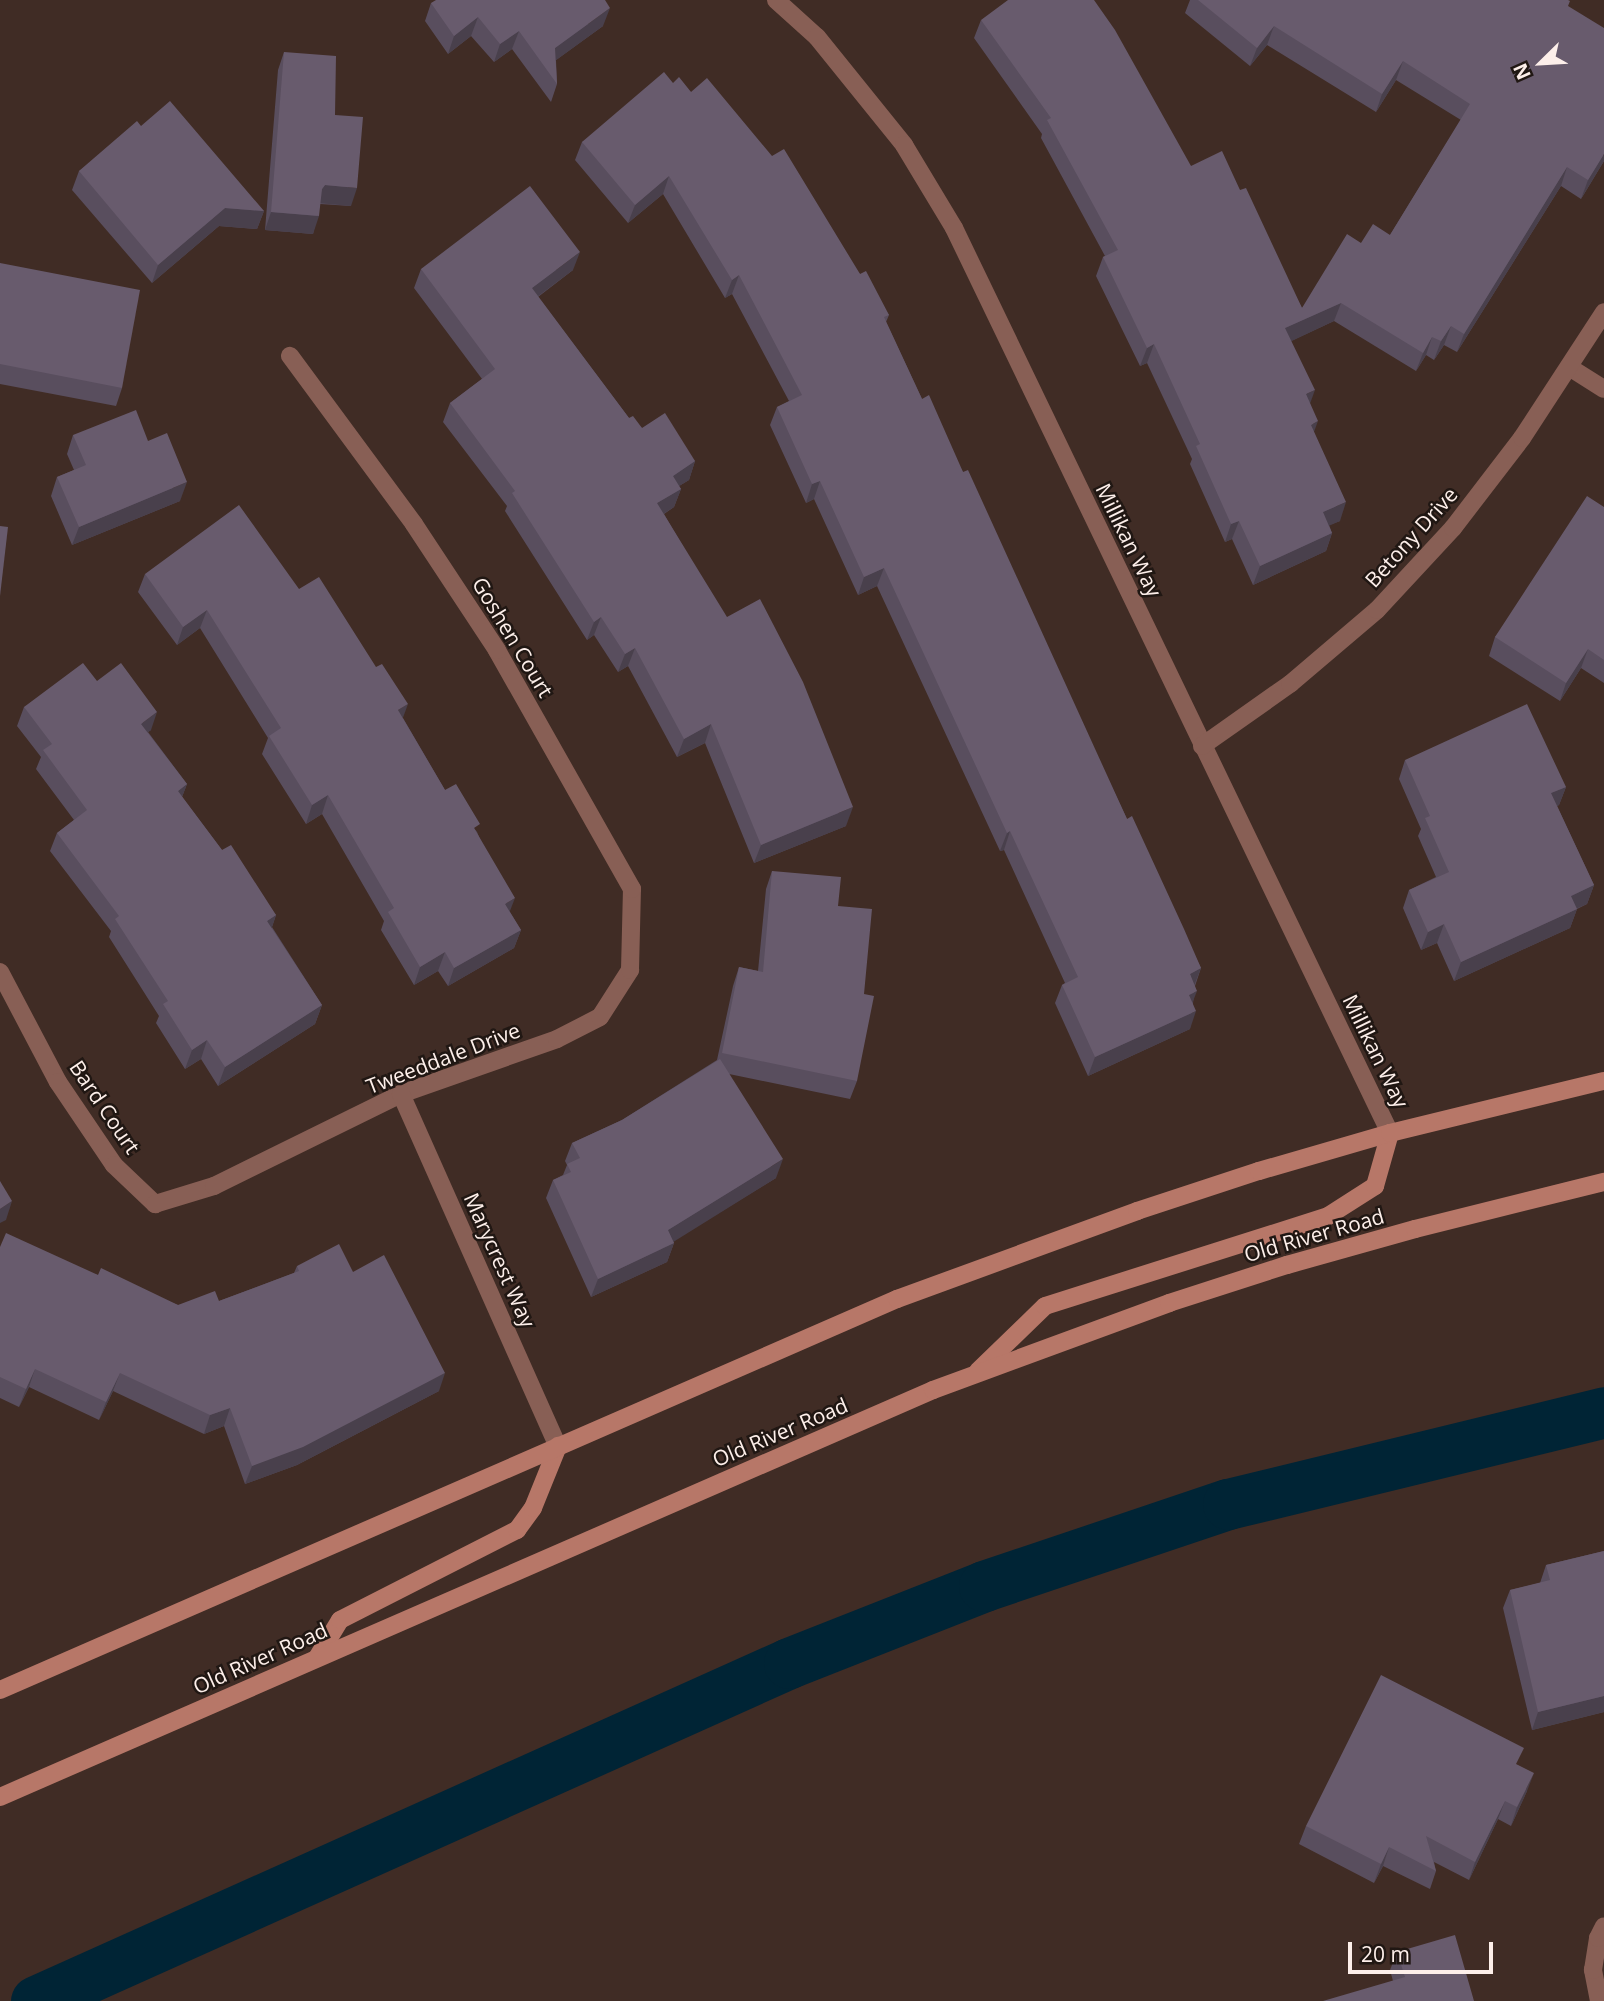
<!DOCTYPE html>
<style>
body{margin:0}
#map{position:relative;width:1604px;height:2001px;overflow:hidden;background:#402c25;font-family:"Open Sans",sans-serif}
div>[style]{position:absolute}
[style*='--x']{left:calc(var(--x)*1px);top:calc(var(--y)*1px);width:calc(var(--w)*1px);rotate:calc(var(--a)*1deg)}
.canal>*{height:51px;margin:-25.5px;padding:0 25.5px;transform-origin:25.5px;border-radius:25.5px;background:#002435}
.minor>*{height:18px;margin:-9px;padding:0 9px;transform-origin:9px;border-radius:9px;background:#885f55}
.secondary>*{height:18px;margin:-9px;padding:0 9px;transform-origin:9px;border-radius:9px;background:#b77768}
.wall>*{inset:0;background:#594e5e}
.shaded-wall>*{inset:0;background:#49404c}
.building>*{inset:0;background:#685b6d}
span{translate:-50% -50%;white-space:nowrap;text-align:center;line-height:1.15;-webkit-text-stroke:5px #201713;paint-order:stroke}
.street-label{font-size:21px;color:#fdefea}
.north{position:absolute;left:1506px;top:28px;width:70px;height:70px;-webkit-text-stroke:5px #201713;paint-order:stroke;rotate:246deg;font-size:19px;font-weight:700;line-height:28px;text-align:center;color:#fdefea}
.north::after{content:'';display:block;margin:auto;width:24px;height:32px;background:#fdefea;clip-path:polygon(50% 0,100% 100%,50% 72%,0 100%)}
.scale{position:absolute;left:1348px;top:1942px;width:145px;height:32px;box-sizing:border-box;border:4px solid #fdefea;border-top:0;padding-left:9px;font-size:21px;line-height:24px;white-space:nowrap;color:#fdefea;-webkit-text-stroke:5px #201713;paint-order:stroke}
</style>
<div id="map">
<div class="canal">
<div style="--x:36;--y:2001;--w:825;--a:-24.17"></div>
<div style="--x:789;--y:1663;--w:210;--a:-21.5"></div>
<div style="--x:984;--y:1586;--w:257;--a:-18.6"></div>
<div style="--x:1228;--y:1504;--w:387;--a:-13.7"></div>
</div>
<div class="minor">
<div style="--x:776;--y:0;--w:55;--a:42.1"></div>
<div style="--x:817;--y:37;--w:139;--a:51.1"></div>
<div style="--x:904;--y:145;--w:97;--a:58.9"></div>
<div style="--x:954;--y:228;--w:1005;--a:64.28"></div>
<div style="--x:1569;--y:367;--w:41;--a:32.2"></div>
<div style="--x:1202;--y:746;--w:108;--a:-35.2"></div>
<div style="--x:1290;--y:684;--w:114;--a:-40.4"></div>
<div style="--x:1377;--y:610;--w:112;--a:-47.2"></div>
<div style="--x:1453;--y:528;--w:113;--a:-52.5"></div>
<div style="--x:1522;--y:438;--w:150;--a:-56.9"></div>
<div style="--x:0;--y:972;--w:124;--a:62.2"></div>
<div style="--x:58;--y:1082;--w:100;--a:56"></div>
<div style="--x:114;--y:1165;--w:57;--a:43.6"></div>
<div style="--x:155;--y:1204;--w:62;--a:-17"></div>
<div style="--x:214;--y:1186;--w:208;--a:-26.2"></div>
<div style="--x:401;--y:1094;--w:165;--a:-19.4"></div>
<div style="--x:557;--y:1039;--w:48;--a:-27.1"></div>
<div style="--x:600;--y:1017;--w:56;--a:-57.4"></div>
<div style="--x:630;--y:970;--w:81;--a:-88.6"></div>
<div style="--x:632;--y:889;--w:274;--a:-119.5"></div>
<div style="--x:497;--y:650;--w:151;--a:-123.4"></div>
<div style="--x:414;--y:524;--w:209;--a:-126.4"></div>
<div style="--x:401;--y:1094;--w:385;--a:66"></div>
<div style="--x:1599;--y:2001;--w:32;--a:-101"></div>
<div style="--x:1593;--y:1970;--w:32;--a:-81"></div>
<div style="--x:1598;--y:1938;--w:13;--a:-63"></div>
</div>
<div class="secondary">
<div style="--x:978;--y:1371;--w:93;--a:-44.1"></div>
<div style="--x:1045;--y:1306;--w:297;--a:-17.6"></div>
<div style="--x:1328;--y:1216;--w:56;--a:-32.6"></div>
<div style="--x:1375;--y:1186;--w:55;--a:-74.2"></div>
<div style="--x:317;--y:1658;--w:44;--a:-58.8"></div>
<div style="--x:340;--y:1620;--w:199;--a:-27"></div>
<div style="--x:517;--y:1530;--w:27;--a:-54"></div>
<div style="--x:533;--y:1508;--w:67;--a:-68"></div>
<div style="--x:0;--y:1690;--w:979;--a:-23.55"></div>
<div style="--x:897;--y:1299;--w:256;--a:-20.1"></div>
<div style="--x:1137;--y:1211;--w:128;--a:-18.2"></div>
<div style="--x:1259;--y:1171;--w:136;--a:-16.2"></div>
<div style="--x:1390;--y:1133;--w:220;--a:-13.7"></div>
<div style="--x:0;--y:1797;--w:1018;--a:-23.57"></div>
<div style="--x:933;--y:1390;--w:252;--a:-20.2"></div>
<div style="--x:1169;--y:1303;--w:124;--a:-17.9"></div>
<div style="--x:1287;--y:1265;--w:133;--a:-15.7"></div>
<div style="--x:1415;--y:1229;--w:195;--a:-14"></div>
</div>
<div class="wall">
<div style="clip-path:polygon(1190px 0,1568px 0,1568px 6px,1604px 161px,1581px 199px,1561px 186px,1457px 352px,1444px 345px,1434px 360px,1426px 355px,1416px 371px,1334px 321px,1291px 341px,1310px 403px,1314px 433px,1340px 521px,1329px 525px,1332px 533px,1326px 551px,1253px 585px,1232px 539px,1225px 542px,1190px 464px,1192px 459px,1147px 363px,1140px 366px,1096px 276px,1103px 257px,1105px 256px,1041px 138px,1042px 134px,974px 38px,981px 20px,1191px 166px,1240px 190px,1302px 308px,1361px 243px,1390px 235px,1461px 120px,1396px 80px,1376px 112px,1267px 45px,1250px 66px,1185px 13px)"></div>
<div style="clip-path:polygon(431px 3px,603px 26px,556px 60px,557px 84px,551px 102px,512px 49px,494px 62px,471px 36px,448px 54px,425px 21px)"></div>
<div style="clip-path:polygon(284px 52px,335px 115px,351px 206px,320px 204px,313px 234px,265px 230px,278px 70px)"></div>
<div style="clip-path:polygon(673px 83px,691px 92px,860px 274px,889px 315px,886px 322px,922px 399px,963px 472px,1127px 819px,1201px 968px,1195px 986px,1190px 1029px,1088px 1076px,1055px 1003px,1062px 985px,1065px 983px,1004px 850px,1000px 851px,877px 586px,858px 595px,814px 499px,806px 503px,770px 425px,777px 407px,789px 401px,732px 294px,725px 298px,663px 194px,628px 223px,575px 160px,582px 142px)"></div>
<div style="clip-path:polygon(141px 126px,264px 211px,257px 229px,219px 226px,152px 283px,72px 190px,79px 171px)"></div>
<div style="clip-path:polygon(0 263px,122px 388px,116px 406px,0 384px)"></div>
<div style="clip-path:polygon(421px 269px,573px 270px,538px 297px,629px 418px,642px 428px,695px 461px,689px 480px,679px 486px,681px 489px,674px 507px,664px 514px,846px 826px,754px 863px,705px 743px,677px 757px,628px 666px,618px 672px,594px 635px,587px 640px,505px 511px,507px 506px,443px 422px,450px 403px,482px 379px,414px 288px)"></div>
<div style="clip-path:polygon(73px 435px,148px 441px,180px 501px,72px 545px,51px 496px,57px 477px,74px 470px,67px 454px)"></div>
<div style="clip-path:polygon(1604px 507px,1604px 683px,1581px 668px,1560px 701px,1489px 656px,1495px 637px)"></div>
<div style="clip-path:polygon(145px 574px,299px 589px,403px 718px,445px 790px,477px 832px,510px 912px,521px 930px,514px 948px,448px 986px,438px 971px,414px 985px,381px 930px,384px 921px,322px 814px,306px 824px,262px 754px,268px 738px,200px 628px,177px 645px,138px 592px)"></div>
<div style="clip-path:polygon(97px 681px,151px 730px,148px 732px,187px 784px,182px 797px,222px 850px,276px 915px,272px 927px,322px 1005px,315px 1024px,218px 1086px,201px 1059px,185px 1069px,156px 1023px,159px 1016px,109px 937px,111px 931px,50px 851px,57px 833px,74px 820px,36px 769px,41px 757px,17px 726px,24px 707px)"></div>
<div style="clip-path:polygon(1405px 760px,1566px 787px,1559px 805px,1557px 806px,1594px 885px,1587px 904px,1577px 909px,1570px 928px,1454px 981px,1437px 943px,1421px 950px,1403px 908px,1409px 890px,1436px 877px,1418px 836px,1421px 829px,1399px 779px)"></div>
<div style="clip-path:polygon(772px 871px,838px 906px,857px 1081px,850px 1099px,729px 1074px,776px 1178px,673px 1241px,674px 1243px,667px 1262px,591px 1297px,546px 1198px,553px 1180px,563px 1175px,567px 1165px,565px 1161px,572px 1143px,622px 1120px,717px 1060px,733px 986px,739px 967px,758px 971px,766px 889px)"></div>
<div style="clip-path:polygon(0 1247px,98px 1275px,178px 1305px,219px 1301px,294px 1273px,297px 1266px,353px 1272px,439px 1391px,297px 1465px,245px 1484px,224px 1426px,204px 1434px,113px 1391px,99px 1420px,29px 1387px,19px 1407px,0 1398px)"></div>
<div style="clip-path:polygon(1604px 1551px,1604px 1712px,1532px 1730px,1503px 1608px,1510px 1590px,1540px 1583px,1546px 1565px)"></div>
<div style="clip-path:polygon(1518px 1765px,1527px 1791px,1511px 1826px,1498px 1819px,1469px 1880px,1434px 1862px,1436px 1871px,1430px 1889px,1383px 1866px,1374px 1883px,1299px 1844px,1306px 1826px)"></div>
<div style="clip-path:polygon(1397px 1952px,1474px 2001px,1393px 1981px,1390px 1970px)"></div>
</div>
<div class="shaded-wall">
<div style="clip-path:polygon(610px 8px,603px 26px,548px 66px,555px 48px)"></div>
<div style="clip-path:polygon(478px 17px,471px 36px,448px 54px,454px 36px)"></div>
<div style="clip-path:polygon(1274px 26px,1267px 45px,1250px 66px,1257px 48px)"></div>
<div style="clip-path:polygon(519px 31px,512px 49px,494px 62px,500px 44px)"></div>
<div style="clip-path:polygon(1403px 61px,1396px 80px,1376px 112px,1382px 94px)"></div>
<div style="clip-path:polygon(1604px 154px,1604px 161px,1581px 199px,1588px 180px)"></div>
<div style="clip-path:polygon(1567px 167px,1561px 186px,1457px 352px,1464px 334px)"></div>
<div style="clip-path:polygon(669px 176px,663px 194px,628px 223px,635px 205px)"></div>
<div style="clip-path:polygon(325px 185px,357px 188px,351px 206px,318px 203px,322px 189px)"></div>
<div style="clip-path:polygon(225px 208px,264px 211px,257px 229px,219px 226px,152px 283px,158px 265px)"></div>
<div style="clip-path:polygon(271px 212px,319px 216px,313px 234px,265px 230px)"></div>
<div style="clip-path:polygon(580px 252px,573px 270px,525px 306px,532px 288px)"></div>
<div style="clip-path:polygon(739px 275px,732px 294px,725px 298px,732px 280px)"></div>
<div style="clip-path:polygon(1341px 303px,1334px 321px,1279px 347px,1285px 328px)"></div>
<div style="clip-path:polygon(1451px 326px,1444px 345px,1434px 360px,1441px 341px)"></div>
<div style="clip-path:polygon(1432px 337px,1426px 355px,1416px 371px,1423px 353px)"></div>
<div style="clip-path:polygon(1154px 344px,1147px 363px,1140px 366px,1147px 348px)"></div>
<div style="clip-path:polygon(1315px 390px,1308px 409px,1306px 394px)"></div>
<div style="clip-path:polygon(1318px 421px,1311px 440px,1311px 425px)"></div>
<div style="clip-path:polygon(695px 461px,689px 480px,666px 494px,673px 476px)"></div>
<div style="clip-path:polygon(820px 481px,814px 499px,806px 503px,812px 484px)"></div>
<div style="clip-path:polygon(187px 482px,180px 501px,72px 545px,79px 527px)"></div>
<div style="clip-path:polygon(681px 489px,674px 507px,651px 522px,657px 503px)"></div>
<div style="clip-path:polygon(1346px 502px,1340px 521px,1317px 531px,1323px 512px)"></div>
<div style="clip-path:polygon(1239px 521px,1232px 539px,1225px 542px,1231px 524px)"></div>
<div style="clip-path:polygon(1332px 533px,1326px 551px,1253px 585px,1260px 566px)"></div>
<div style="clip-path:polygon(884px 568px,877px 586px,858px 595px,864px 577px)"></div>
<div style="clip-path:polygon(207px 610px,200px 628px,177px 645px,183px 627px)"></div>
<div style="clip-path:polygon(601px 617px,594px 635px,587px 640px,594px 622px)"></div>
<div style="clip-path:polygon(635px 648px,628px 666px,618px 672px,625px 654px)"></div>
<div style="clip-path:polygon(1588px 649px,1581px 668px,1560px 701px,1566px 683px)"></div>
<div style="clip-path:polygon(408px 704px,401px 723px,398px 710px)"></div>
<div style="clip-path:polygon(157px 712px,151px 730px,134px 742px,141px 724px)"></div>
<div style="clip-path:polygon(711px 724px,705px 743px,677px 757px,684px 739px)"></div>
<div style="clip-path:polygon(187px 784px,180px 802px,178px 791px)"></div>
<div style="clip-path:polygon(1566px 787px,1559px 805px,1545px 812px,1551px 793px)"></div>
<div style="clip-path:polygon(328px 795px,322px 814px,306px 824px,312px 805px)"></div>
<div style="clip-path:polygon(853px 807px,846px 826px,754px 863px,761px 845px)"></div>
<div style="clip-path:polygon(1010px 831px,1004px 850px,1000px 851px,1007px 833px)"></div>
<div style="clip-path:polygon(1594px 885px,1587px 904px,1564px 914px,1571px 896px)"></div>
<div style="clip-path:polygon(515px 898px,508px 916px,505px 904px)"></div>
<div style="clip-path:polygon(1577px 909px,1570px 928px,1454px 981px,1461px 962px)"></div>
<div style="clip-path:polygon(276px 915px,270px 933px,267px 921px)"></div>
<div style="clip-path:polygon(1444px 924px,1437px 943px,1421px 950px,1428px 932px)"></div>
<div style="clip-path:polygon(521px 930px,514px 948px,448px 986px,454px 968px)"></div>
<div style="clip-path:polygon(445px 952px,438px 971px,414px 985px,420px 967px)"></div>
<div style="clip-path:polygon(1201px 968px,1194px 986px,1190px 974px)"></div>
<div style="clip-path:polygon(1197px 991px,1190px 1009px,1189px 995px)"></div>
<div style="clip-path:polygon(322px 1005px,315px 1024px,218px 1086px,225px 1067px)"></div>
<div style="clip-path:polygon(1196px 1011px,1190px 1029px,1088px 1076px,1095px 1057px)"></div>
<div style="clip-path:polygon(207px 1040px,201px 1059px,185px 1069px,192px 1050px)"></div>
<div style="clip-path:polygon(783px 1159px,776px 1178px,662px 1249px,668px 1230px)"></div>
<div style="clip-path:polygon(12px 1201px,6px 1220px,0 1223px,0 1209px)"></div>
<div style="clip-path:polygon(674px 1243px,667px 1262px,591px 1297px,598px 1279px)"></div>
<div style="clip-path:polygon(35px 1369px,29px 1387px,19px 1407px,26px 1389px)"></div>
<div style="clip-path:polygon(120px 1373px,113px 1391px,99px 1420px,106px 1402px)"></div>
<div style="clip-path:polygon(445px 1373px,439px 1391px,297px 1465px,245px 1484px,252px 1466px)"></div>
<div style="clip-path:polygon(230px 1408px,224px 1426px,204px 1434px,210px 1415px)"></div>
<div style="clip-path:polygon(1604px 1696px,1604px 1712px,1532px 1730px,1538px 1712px)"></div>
<div style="clip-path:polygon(1534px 1773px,1527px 1791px,1511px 1826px,1517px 1807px)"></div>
<div style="clip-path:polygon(1505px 1801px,1498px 1819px,1469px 1880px,1475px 1862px)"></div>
<div style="clip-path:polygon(1389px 1847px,1383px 1866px,1374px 1883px,1381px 1864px)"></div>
</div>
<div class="building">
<div style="clip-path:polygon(436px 0,605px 0,610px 8px,555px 48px,557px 84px,519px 31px,500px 44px,478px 17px,454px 36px,431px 3px)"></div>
<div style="clip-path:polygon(1008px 0,1094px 0,1115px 30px,1191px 166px,1222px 151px,1240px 190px,1246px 188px,1302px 308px,1347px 234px,1361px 243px,1373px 224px,1390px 235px,1470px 104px,1403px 61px,1382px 94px,1274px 26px,1257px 48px,1198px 0,1568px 0,1570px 1px,1568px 6px,1604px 28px,1604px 154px,1588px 180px,1567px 167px,1464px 334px,1451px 326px,1441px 341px,1432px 337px,1423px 353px,1341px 303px,1285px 328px,1315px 390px,1306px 394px,1318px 421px,1311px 425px,1346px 502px,1323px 512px,1332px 533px,1260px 566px,1239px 521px,1231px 524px,1196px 446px,1200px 444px,1154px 344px,1147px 348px,1103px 257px,1118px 250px,1047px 120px,1051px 118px,981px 20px)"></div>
<div style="clip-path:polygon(284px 52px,336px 56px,335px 115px,363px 117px,357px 188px,325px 185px,322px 189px,319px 216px,271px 212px)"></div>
<div style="clip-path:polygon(664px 72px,673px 83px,679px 77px,691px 92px,707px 78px,772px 156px,784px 149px,860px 274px,866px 271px,889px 315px,884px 317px,922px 399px,929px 395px,963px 472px,968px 470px,1127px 819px,1132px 816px,1184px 929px,1201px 968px,1190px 974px,1197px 991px,1189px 995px,1196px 1011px,1095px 1057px,1062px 985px,1078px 977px,1010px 831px,1007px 833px,884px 568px,864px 577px,820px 481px,812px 484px,777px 407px,802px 395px,739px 275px,732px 280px,669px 176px,635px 205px,582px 142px)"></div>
<div style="clip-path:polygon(170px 101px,264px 211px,225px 208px,158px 265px,79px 171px,137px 121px,141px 126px)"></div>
<div style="clip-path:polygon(530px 186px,580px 252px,532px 288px,629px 418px,633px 416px,642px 428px,665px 413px,695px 461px,673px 476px,681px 489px,657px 503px,727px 617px,760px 599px,803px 682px,853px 807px,761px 845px,711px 724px,684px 739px,635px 648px,625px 654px,601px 617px,594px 622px,512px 493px,515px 491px,450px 403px,495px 369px,421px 269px)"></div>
<div style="clip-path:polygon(0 263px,140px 290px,122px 388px,0 364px)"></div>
<div style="clip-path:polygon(136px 410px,148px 441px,167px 433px,187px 482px,79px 527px,57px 477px,86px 465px,73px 435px)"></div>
<div style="clip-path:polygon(1587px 496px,1604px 507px,1604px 660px,1588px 649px,1566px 683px,1495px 637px)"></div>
<div style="clip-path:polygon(239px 505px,299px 589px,319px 577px,376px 667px,382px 664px,408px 704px,398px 710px,445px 790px,456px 784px,480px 824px,474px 828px,515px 898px,505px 904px,521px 930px,454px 968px,445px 952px,420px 967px,388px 912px,394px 908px,328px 795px,312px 805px,269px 736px,281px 728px,207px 610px,183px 627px,145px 574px)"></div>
<div style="clip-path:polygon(0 526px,8px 527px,0 596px)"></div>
<div style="clip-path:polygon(83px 663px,97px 681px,121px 663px,157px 712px,141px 724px,187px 784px,178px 791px,222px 850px,231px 845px,276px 915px,267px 921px,322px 1005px,225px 1067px,207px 1040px,192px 1050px,163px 1004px,168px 1001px,115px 919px,119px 916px,57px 833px,87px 810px,43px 750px,52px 744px,24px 707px)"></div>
<div style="clip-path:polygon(1527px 704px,1566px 787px,1551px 793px,1594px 885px,1571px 896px,1577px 909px,1461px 962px,1444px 924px,1428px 932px,1409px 890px,1449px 872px,1425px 818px,1430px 816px,1405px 760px)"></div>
<div style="clip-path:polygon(772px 871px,841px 877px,838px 906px,872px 909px,864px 994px,874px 996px,857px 1081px,722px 1053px,739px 967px,763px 972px)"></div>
<div style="clip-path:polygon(720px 1059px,783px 1159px,668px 1230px,674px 1243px,598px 1279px,553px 1180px,571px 1172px,567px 1164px,580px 1158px,572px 1143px,622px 1120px)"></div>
<div style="clip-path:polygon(0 1181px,12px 1201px,0 1209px)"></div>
<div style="clip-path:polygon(6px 1233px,98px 1275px,101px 1268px,178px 1305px,215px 1291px,219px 1301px,299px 1271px,297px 1266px,339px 1244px,353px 1272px,384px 1255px,445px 1373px,303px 1447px,252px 1466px,230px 1408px,210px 1415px,120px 1373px,106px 1402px,35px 1369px,26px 1389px,0 1377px,0 1247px)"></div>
<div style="clip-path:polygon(1604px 1551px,1604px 1696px,1538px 1712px,1510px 1590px,1550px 1580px,1546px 1565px)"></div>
<div style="clip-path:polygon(1381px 1675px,1524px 1748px,1516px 1764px,1534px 1773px,1517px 1807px,1505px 1801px,1475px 1862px,1426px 1836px,1436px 1871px,1389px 1847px,1381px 1864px,1306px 1826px)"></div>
<div style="clip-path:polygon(1455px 1935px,1474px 2001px,1323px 2001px,1405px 1977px,1397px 1952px)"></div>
</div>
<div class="street-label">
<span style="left:1411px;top:537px;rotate:-48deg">Betony Drive</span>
<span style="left:1129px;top:540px;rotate:64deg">Millikan Way</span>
<span style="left:513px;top:637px;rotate:59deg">Goshen Court</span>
<span style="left:1376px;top:1051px;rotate:64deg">Millikan Way</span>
<span style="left:443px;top:1058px;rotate:-21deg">Tweeddale Drive</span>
<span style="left:105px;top:1107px;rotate:56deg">Bard Court</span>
<span style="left:1314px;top:1235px;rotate:-16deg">Old River Road</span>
<span style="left:500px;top:1260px;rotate:66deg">Marycrest Way</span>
<span style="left:780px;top:1432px;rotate:-23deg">Old River Road</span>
<span style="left:260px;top:1658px;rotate:-24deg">Old River Road</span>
</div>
<div class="north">N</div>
<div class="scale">20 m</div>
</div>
